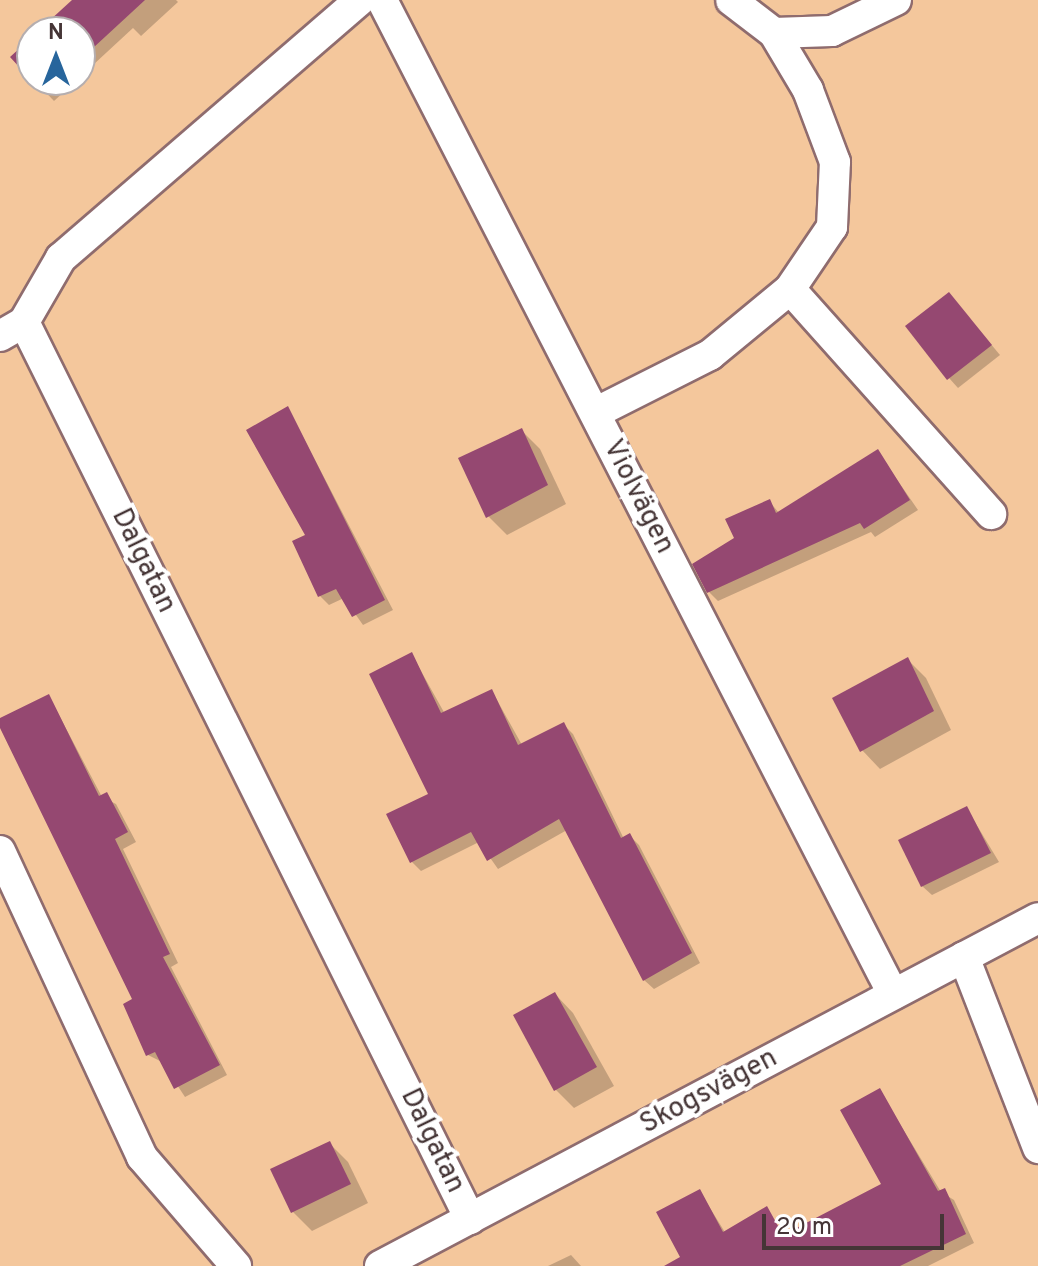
<!DOCTYPE html>
<meta charset="utf-8">
<style>
body{margin:0}
#map{position:relative;width:1038px;height:1266px;overflow:hidden;background:#faf2f2;font-family:Overpass,sans-serif}
div>[style]{position:absolute}
[style*='--x']{left:calc(var(--x)*1px);top:calc(var(--y)*1px);width:calc(var(--w)*1px);rotate:calc(var(--a)*1deg)}
.green>*{inset:0;background:#f4c79c}
.shadow>*{inset:0;background:#0003}
.building>*{inset:0;background:#954871}
.roads{filter:drop-shadow(2px 0 #8f6c6e) drop-shadow(-2px 0 #8f6c6e) drop-shadow(0 2px #8f6c6e) drop-shadow(0 -2px #8f6c6e)}
.service>*{height:30px;margin:-15px;padding:0 15px;transform-origin:15px;border-radius:15px;background:#fff}
span{translate:-50% -50%;white-space:nowrap;text-align:center;line-height:1.15;-webkit-text-stroke:8px #fff;paint-order:stroke}
.street-label{font-size:28px;color:#453536}
.north{position:absolute;left:16px;top:16px;width:80px;height:80px;box-sizing:border-box;background:#fff;border:2px solid #b5aeaf;border-radius:50%;rotate:0deg;font-size:22px;font-weight:700;line-height:32px;text-align:center;color:#453536}
.north::after{content:'';display:block;margin:auto;width:28px;height:36px;background:#27659c;clip-path:polygon(50% 0,100% 100%,50% 72%,0 100%)}
.scale{position:absolute;left:762px;top:1214px;width:182px;height:36px;box-sizing:border-box;border:4px solid #453536;border-top:0;padding-left:10px;font-size:24px;line-height:28px;white-space:nowrap;color:#453536;-webkit-text-stroke:6px #fff;paint-order:stroke}
</style>
<div id="map">
<div class="green">
<div style="clip-path:polygon(evenodd,0 0,1038px 0,1038px 1266px,0 1266px,0 0,32px 32px,80px 32px,80px 80px,32px 80px,32px 32px)"></div>
</div>
<div class="shadow">
<div style="clip-path:polygon(76px 0,176px 0,178px 2px,141px 36px,133px 28px,80px 77px,80px 32px,42px 32px)"></div>
<div style="clip-path:polygon(34px 80px,77px 80px,54px 101px)"></div>
<div style="clip-path:polygon(949px 294px,1000px 355px,958px 388px,949px 378px)"></div>
<div style="clip-path:polygon(288px 408px,393px 610px,363px 625px,344px 598px,329px 605px,320px 596px)"></div>
<div style="clip-path:polygon(521px 430px,540px 449px,566px 504px,507px 535px,488px 516px)"></div>
<div style="clip-path:polygon(878px 452px,918px 510px,875px 537px,871px 532px,718px 601px,709px 592px,736px 539px,769px 501px,779px 513px)"></div>
<div style="clip-path:polygon(412px 655px,445px 714px,492px 691px,522px 745px,564px 725px,573px 734px,624px 839px,630px 836px,639px 845px,700px 963px,654px 989px,644px 980px,567px 830px,498px 869px,479px 842px,421px 871px,412px 862px,431px 795px)"></div>
<div style="clip-path:polygon(908px 660px,926px 678px,951px 730px,880px 769px,862px 750px)"></div>
<div style="clip-path:polygon(49px 696px,102px 797px,116px 804px,136px 842px,123px 849px,178px 963px,171px 967px,227px 1075px,185px 1097px,162px 1062px,148px 1055px,134px 1000px,0 723px)"></div>
<div style="clip-path:polygon(967px 809px,999px 862px,932px 895px,922px 886px)"></div>
<div style="clip-path:polygon(555px 994px,573px 1013px,614px 1086px,574px 1108px,556px 1090px)"></div>
<div style="clip-path:polygon(880px 1091px,941px 1192px,954px 1200px,974px 1243px,928px 1266px,783px 1266px,884px 1185px)"></div>
<div style="clip-path:polygon(329px 1143px,348px 1162px,368px 1203px,312px 1231px,293px 1212px,273px 1170px)"></div>
<div style="clip-path:polygon(700px 1192px,736px 1250px,706px 1266px,688px 1266px)"></div>
<div style="clip-path:polygon(571px 1255px,581px 1266px,548px 1266px)"></div>
</div>
<div class="building">
<div style="clip-path:polygon(72px 0,145px 0,80px 60px,80px 32px,37px 32px)"></div>
<div style="clip-path:polygon(32px 37px,32px 80px,58px 80px,43px 93px,10px 57px)"></div>
<div style="clip-path:polygon(949px 292px,992px 345px,947px 380px,905px 326px)"></div>
<div style="clip-path:polygon(288px 406px,385px 600px,352px 617px,336px 589px,318px 597px,292px 541px,305px 535px,246px 430px)"></div>
<div style="clip-path:polygon(522px 428px,548px 485px,486px 518px,458px 458px)"></div>
<div style="clip-path:polygon(878px 449px,910px 500px,864px 529px,860px 523px,707px 593px,692px 564px,734px 538px,725px 519px,770px 499px,776px 513px)"></div>
<div style="clip-path:polygon(412px 652px,441px 713px,492px 689px,518px 745px,564px 722px,621px 838px,630px 833px,692px 953px,643px 981px,559px 819px,487px 861px,471px 832px,410px 863px,386px 814px,428px 794px,369px 674px)"></div>
<div style="clip-path:polygon(908px 657px,934px 711px,860px 752px,832px 698px)"></div>
<div style="clip-path:polygon(49px 694px,99px 796px,107px 792px,128px 832px,115px 839px,170px 954px,163px 957px,220px 1065px,174px 1089px,155px 1052px,146px 1056px,123px 1004px,132px 999px,0 728px,0 718px)"></div>
<div style="clip-path:polygon(967px 806px,991px 853px,921px 887px,898px 840px)"></div>
<div style="clip-path:polygon(555px 992px,597px 1067px,554px 1091px,513px 1015px)"></div>
<div style="clip-path:polygon(880px 1088px,938px 1191px,945px 1188px,966px 1234px,900px 1266px,664px 1266px,680px 1257px,656px 1212px,700px 1189px,723px 1232px,767px 1206px,783px 1235px,881px 1184px,840px 1110px)"></div>
<div style="clip-path:polygon(330px 1141px,351px 1184px,291px 1213px,270px 1169px)"></div>
</div>
<div class="roads">
<div class="service">
<div style="--x:382;--y:0;--w:1118;--a:62.79"></div>
<div style="--x:774;--y:33;--w:58;--a:-2"></div>
<div style="--x:832;--y:31;--w:71;--a:-25.8"></div>
<div style="--x:790;--y:289;--w:302;--a:48.2"></div>
<div style="--x:24;--y:322;--w:1002;--a:63.56"></div>
<div style="--x:0;--y:336;--w:28;--a:-30"></div>
<div style="--x:24;--y:322;--w:74;--a:-60"></div>
<div style="--x:61;--y:258;--w:395;--a:-40.8"></div>
<div style="--x:595;--y:413;--w:129;--a:-26.8"></div>
<div style="--x:710;--y:355;--w:104;--a:-39.5"></div>
<div style="--x:790;--y:289;--w:75;--a:-55.9"></div>
<div style="--x:832;--y:227;--w:65;--a:-87.4"></div>
<div style="--x:835;--y:162;--w:77;--a:-110.6"></div>
<div style="--x:808;--y:90;--w:66;--a:-120.8"></div>
<div style="--x:774;--y:33;--w:54;--a:-142.5"></div>
<div style="--x:0;--y:851;--w:337;--a:65.1"></div>
<div style="--x:142;--y:1157;--w:144;--a:49.2"></div>
<div style="--x:964;--y:957;--w:205;--a:68.8"></div>
<div style="--x:380;--y:1266;--w:744;--a:-27.87"></div>
</div>
</div>
<div class="street-label">
<span style="left:638px;top:497px;rotate:63deg">Violvägen</span>
<span style="left:143px;top:561px;rotate:64deg">Dalgatan</span>
<span style="left:709px;top:1092px;rotate:-28deg">Skogsvägen</span>
<span style="left:432px;top:1141px;rotate:64deg">Dalgatan</span>
</div>
<div class="north">N</div>
<div class="scale">20 m</div>
</div>
